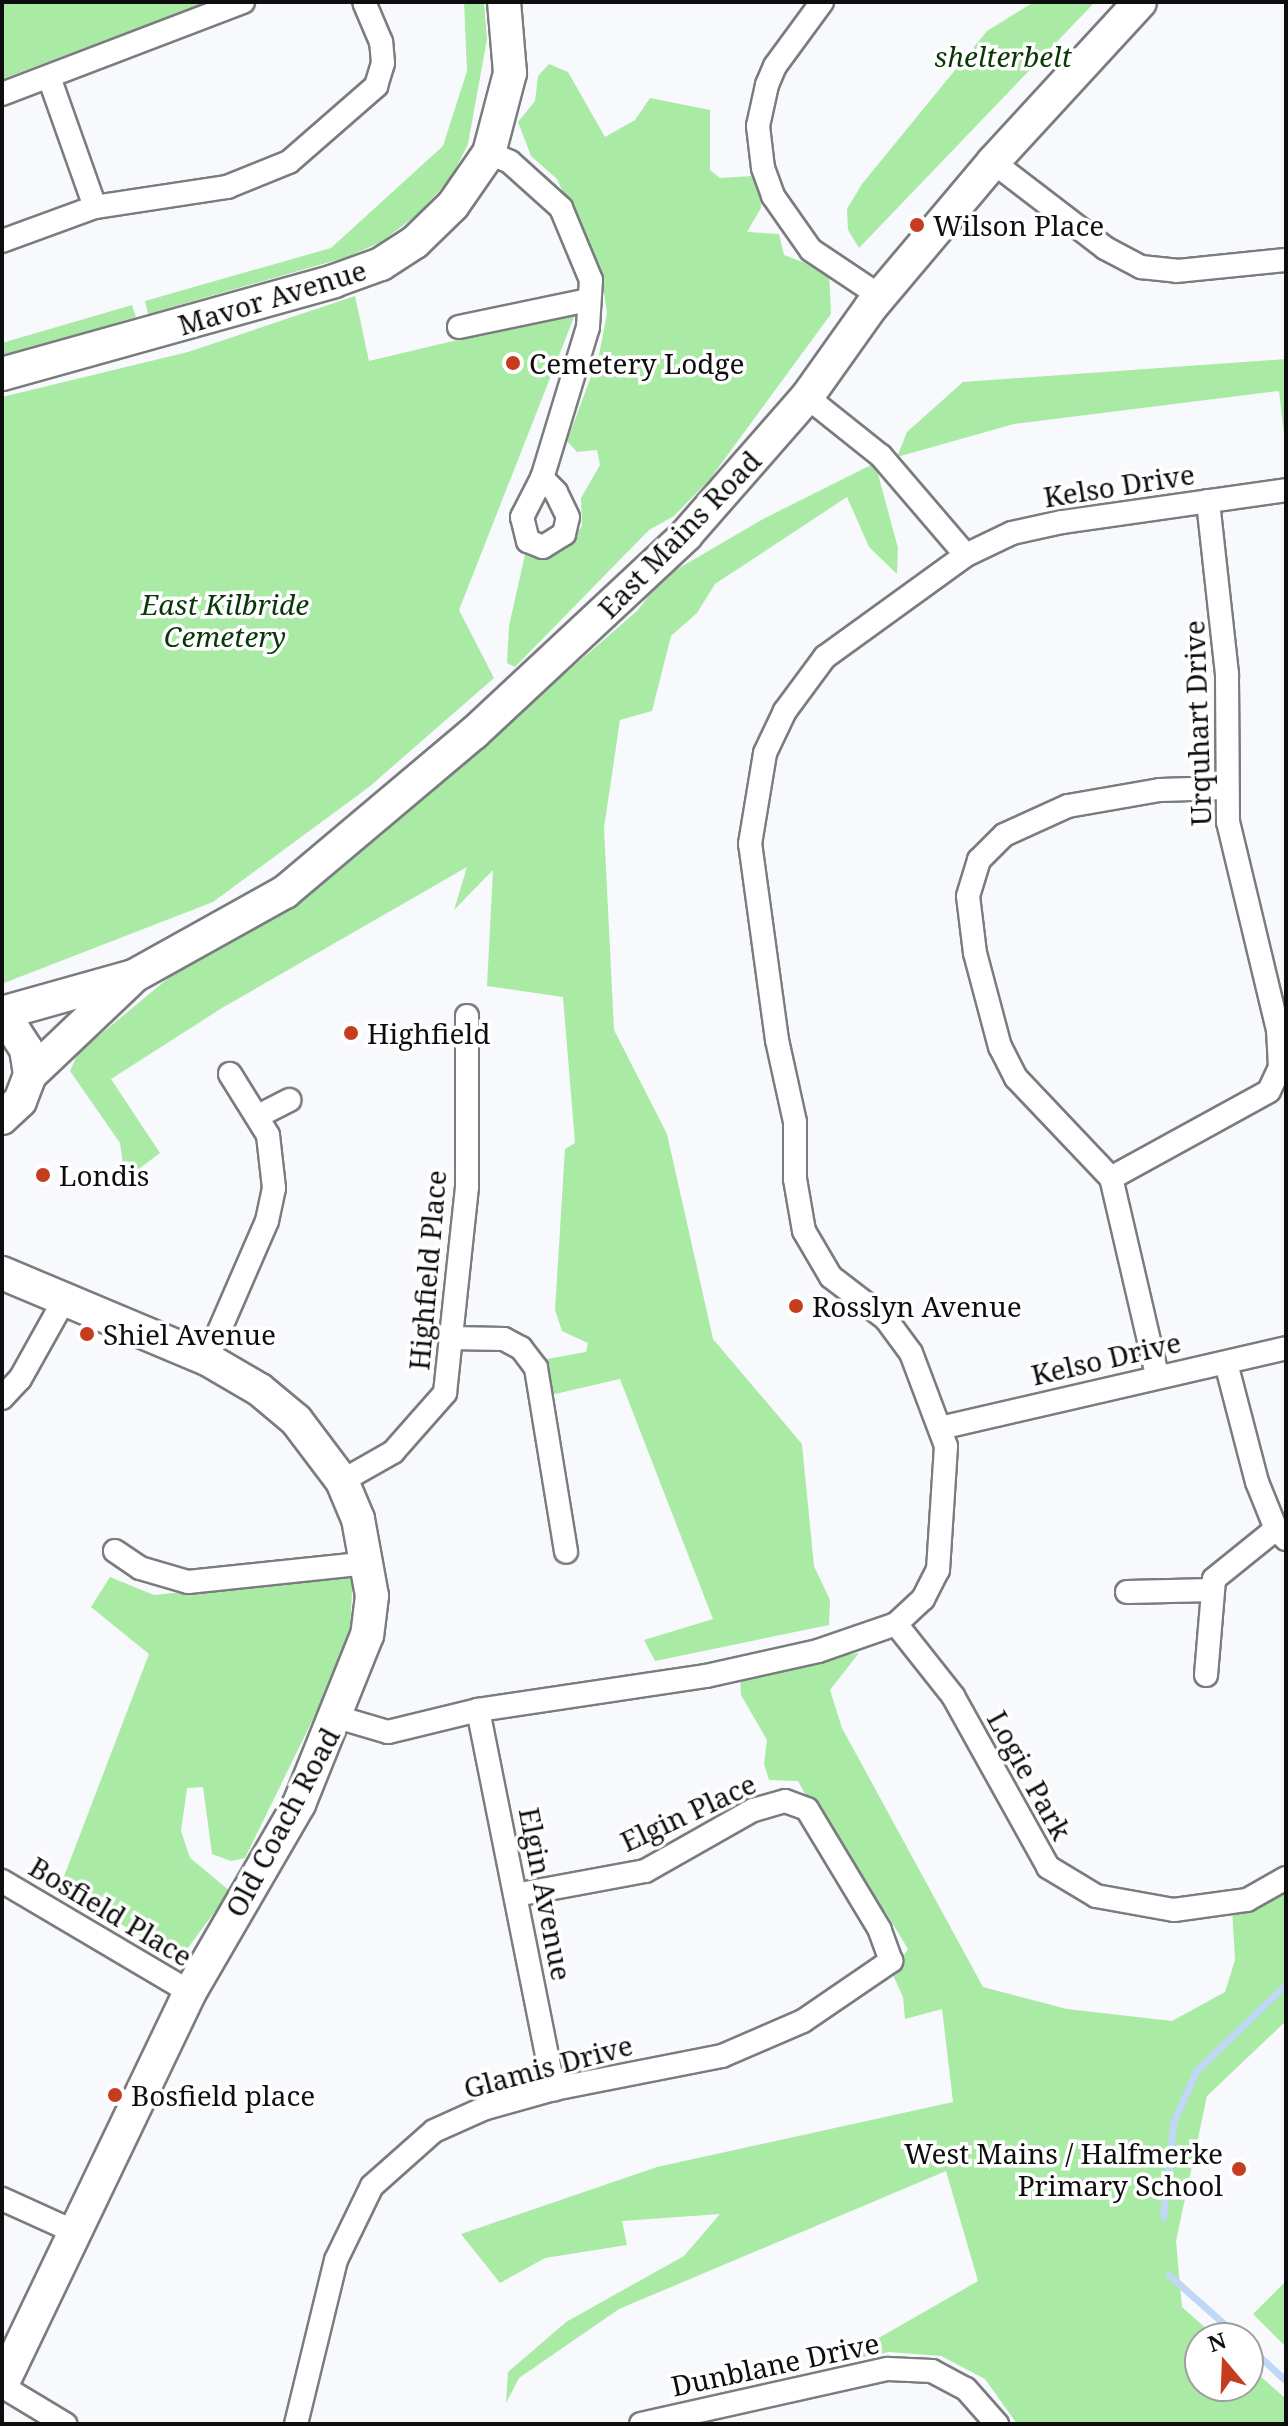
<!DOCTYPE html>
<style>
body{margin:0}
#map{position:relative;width:1288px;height:2426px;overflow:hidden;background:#f8f9fc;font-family:"Noto Serif",serif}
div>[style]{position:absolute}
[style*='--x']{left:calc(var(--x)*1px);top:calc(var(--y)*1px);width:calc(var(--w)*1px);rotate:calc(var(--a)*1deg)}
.green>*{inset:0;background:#a9eaa4}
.stream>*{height:7px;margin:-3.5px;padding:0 3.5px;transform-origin:3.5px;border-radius:3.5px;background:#c0d7f5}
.roads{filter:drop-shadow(2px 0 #7b7c7f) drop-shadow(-2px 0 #7b7c7f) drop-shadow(0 2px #7b7c7f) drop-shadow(0 -2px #7b7c7f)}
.street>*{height:22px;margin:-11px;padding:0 11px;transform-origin:11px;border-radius:11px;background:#fff}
.secondary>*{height:32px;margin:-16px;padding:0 16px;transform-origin:16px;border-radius:16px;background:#fff}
.dots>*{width:22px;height:22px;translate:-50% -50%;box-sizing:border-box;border:4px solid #fff;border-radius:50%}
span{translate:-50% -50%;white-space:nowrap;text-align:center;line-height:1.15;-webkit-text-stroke:7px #fff;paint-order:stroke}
.park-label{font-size:28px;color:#083807;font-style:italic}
.poi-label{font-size:28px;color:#0e0e0f}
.left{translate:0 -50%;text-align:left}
.right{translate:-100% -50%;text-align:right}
.street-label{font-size:28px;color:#0e0e0f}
.frame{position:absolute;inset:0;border:4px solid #0e0e0f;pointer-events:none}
.north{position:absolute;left:1184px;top:2322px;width:80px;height:80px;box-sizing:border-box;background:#fff;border:2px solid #9f9f9f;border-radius:50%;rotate:341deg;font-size:22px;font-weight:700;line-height:32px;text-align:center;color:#0e0e0f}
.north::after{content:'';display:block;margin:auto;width:28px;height:36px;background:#c63c1f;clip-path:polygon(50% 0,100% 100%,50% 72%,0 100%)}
</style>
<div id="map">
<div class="green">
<div style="clip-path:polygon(2px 2px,208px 2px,2px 79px)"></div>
<div style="clip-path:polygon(464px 2px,484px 2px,487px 39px,468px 144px,451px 178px,417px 215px,381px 242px,347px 257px,148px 314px,145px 301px,331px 248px,443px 146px,467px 71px)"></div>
<div style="clip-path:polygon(1034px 2px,1095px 2px,859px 248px,848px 230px,847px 209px,862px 184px,987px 31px)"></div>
<div style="clip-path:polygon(549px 64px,568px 72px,605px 137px,635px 120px,650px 98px,710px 110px,710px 170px,720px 178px,752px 176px,760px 184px,761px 208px,747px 232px,779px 234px,784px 255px,829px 272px,831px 314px,710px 479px,674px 516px,649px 530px,515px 667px,507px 663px,509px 626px,528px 541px,546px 560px,568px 546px,582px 526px,581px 498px,600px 465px,597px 450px,577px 452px,567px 441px,599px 355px,607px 313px,602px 280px,557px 179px,531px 156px,518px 122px,535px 101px,538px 76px)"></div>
<div style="clip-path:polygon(355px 296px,369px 361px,576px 312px,459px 610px,494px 678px,369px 787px,213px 902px,4px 983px,2px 397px,188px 352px)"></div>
<div style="clip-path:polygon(132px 305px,136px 317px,2px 358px,2px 343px)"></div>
<div style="clip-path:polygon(1286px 359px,1286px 451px,1279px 391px,1014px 424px,897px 457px,907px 432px,963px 382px)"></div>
<div style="clip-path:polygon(875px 463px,898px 548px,897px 574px,869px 547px,847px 497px,715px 584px,697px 613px,671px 636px,652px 711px,620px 720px,604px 828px,614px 1030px,667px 1134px,713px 1339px,802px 1444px,814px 1566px,830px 1600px,829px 1625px,655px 1661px,644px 1640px,713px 1619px,620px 1379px,555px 1394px,547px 1391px,541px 1360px,586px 1352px,588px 1343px,562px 1331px,555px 1310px,565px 1149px,575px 1143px,563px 997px,487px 986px,493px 870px,454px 910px,467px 867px,222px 1008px,111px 1079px,160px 1153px,136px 1171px,123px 1165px,120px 1143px,70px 1071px,78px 1053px,183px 966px,296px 900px,345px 865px,638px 610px,662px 578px,765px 518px)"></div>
<div style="clip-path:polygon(353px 1575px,350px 1630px,337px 1670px,245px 1858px,231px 1861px,212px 1854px,203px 1787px,187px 1788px,181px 1831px,190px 1858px,230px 1891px,179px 1960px,60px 1887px,149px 1654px,91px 1607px,110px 1577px,154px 1595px)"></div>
<div style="clip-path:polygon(859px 1653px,830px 1690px,842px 1728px,983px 1987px,1067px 2009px,1172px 2021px,1225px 1992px,1235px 1960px,1232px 1908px,1286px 1895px,1286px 2021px,1207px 2096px,1176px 2241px,1182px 2307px,1217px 2338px,1200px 2338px,1200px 2386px,1248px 2386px,1248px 2365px,1286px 2399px,1286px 2424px,1017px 2424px,985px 2379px,941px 2356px,889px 2352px,837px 2362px,978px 2281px,946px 2171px,619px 2309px,519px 2378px,506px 2403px,508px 2372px,566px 2322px,684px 2256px,720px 2214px,622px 2221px,627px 2245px,545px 2258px,500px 2283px,461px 2234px,657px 2167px,953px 2102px,942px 2009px,905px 2019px,903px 1997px,892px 1973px,908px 1949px,885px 1911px,865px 1904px,798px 1781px,769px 1780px,764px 1764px,767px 1740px,741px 1695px,740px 1673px)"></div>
<div style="clip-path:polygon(1286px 2281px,1286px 2347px,1253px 2314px)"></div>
</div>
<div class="stream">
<div style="--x:1163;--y:2217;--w:95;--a:-83.9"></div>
<div style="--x:1173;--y:2123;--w:57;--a:-66.1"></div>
<div style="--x:1196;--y:2071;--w:125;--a:-44"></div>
<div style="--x:1169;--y:2275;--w:95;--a:41.6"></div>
<div style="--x:1248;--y:2346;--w:52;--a:42.6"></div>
</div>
<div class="roads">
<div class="street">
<div style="--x:822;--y:2;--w:79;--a:126.3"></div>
<div style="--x:775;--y:66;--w:21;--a:113"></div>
<div style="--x:767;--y:85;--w:42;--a:102.4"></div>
<div style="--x:758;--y:126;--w:42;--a:83.2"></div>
<div style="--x:763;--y:168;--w:30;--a:70"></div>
<div style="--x:773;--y:196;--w:66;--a:54.9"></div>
<div style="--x:811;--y:250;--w:83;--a:33.7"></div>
<div style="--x:49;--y:77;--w:138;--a:70.5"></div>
<div style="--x:2;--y:94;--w:258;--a:-20.9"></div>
<div style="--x:489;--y:153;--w:23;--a:23"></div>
<div style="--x:510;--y:162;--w:69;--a:42"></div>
<div style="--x:561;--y:208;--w:78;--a:67.4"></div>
<div style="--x:591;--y:280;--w:47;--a:93.7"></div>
<div style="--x:588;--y:327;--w:158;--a:106.9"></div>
<div style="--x:542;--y:478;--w:44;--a:117.1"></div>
<div style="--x:522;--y:517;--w:25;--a:76"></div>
<div style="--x:528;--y:541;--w:16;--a:22"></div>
<div style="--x:543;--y:547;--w:25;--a:-32"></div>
<div style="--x:564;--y:534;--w:17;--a:-77"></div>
<div style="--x:568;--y:517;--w:28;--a:-116"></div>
<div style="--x:556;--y:492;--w:20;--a:-135"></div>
<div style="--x:993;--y:162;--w:141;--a:37.5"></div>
<div style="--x:1105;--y:248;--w:41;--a:27.8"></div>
<div style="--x:1141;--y:267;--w:36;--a:6"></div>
<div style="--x:1177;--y:271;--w:110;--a:-5.8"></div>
<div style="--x:2;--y:241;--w:99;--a:-20.1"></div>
<div style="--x:95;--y:207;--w:134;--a:-8.6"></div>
<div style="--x:227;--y:187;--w:67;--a:-22"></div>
<div style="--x:289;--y:162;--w:116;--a:-41.1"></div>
<div style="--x:376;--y:86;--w:24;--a:-73"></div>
<div style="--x:383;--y:63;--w:21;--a:-95"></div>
<div style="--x:381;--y:42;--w:43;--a:-113"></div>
<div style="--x:459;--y:327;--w:132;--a:-11.8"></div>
<div style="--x:807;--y:397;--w:95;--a:38.6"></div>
<div style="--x:881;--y:456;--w:130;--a:49.4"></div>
<div style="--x:260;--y:1115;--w:33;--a:-27"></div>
<div style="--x:1111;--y:1178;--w:180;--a:-28.8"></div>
<div style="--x:1269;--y:1091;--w:26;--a:-65"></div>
<div style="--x:1280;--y:1067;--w:37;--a:-93"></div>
<div style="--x:1278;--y:1030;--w:214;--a:-103.5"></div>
<div style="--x:1228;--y:822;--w:148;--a:-90.4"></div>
<div style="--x:1227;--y:674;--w:174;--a:-96.3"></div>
<div style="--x:450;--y:1338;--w:54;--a:1.1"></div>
<div style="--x:504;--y:1339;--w:19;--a:28"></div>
<div style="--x:521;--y:1348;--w:25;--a:53"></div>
<div style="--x:536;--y:1368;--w:186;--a:80.7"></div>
<div style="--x:207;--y:1359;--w:150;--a:-66.5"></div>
<div style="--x:267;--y:1221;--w:34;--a:-78"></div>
<div style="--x:274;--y:1188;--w:53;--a:-96.5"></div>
<div style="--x:268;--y:1135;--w:72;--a:-121.9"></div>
<div style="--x:1226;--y:1363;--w:123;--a:75.4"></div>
<div style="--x:1257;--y:1482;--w:51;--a:68"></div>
<div style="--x:1276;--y:1529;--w:14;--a:45"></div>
<div style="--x:1157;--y:1375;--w:202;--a:-103.1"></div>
<div style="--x:1111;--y:1178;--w:138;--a:-133.5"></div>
<div style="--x:1016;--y:1078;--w:35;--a:-117"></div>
<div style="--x:1000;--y:1047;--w:97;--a:-104.9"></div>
<div style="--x:975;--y:953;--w:57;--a:-97"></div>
<div style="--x:968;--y:896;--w:38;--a:-73"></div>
<div style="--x:979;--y:860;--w:35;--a:-45"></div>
<div style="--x:1004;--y:835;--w:70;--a:-24.4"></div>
<div style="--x:1068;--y:806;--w:93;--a:-9.9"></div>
<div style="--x:1160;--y:790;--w:64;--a:-1.8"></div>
<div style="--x:2;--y:1398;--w:26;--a:-47"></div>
<div style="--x:20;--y:1379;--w:88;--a:-60.8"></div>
<div style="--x:940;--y:1428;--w:355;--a:-13"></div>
<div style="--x:342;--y:1481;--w:59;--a:-29.6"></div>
<div style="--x:393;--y:1452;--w:79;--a:-48.6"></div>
<div style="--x:445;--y:1393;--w:207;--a:-83.9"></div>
<div style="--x:467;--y:1187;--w:171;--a:-90"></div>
<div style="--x:115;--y:1551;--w:30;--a:34"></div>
<div style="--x:140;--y:1568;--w:50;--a:16.3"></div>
<div style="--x:188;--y:1582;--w:183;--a:-6"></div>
<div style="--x:1127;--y:1592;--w:86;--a:-1.3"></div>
<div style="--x:896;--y:1624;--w:92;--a:51.6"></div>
<div style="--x:953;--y:1696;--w:196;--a:60.9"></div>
<div style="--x:1048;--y:1867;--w:56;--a:31.1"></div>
<div style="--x:1096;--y:1896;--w:79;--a:10.2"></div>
<div style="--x:1174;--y:1910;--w:74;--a:-7.8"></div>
<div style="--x:1247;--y:1900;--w:45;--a:-29.4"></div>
<div style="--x:1206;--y:1675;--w:96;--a:-85.2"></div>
<div style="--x:1214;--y:1579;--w:80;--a:-38.9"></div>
<div style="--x:478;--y:1710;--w:387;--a:78.7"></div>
<div style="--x:337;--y:1717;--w:53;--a:16.4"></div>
<div style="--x:388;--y:1732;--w:93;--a:-13.7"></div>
<div style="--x:478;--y:1710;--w:231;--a:-8.5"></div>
<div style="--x:706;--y:1676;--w:115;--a:-12.6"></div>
<div style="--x:818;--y:1651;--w:83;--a:-19.1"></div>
<div style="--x:896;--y:1624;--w:37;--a:-43"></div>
<div style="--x:923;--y:1599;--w:33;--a:-63"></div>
<div style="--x:938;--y:1570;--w:124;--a:-86.3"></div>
<div style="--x:946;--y:1446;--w:99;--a:-110.6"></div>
<div style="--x:911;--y:1353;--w:42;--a:-126.3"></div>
<div style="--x:886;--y:1319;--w:69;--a:-142.6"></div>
<div style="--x:831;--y:1277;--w:53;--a:-120.4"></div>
<div style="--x:804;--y:1231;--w:53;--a:-99.8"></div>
<div style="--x:795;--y:1179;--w:57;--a:-90"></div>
<div style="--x:795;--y:1122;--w:84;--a:-102.4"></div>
<div style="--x:777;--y:1040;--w:198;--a:-97.8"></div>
<div style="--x:750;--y:844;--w:92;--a:-80.6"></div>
<div style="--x:765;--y:753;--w:47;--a:-64.5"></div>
<div style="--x:785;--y:711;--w:67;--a:-53.5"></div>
<div style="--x:825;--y:657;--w:174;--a:-35.9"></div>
<div style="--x:966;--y:555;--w:51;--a:-25.6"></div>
<div style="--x:1012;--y:533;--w:51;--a:-12.4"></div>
<div style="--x:1062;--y:522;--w:226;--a:-8.1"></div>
<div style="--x:2;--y:1881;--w:218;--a:30.6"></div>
<div style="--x:2;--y:2199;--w:80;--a:24.3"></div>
<div style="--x:2;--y:2386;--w:74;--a:31.1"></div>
<div style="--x:296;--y:2424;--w:169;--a:-76.3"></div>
<div style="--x:336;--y:2260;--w:82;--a:-64.1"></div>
<div style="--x:372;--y:2186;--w:83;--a:-41.6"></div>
<div style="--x:434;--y:2131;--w:54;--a:-24.2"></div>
<div style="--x:483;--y:2109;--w:74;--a:-15.7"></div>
<div style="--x:554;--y:2089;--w:171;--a:-11.1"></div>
<div style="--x:722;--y:2056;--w:88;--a:-23.4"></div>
<div style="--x:803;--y:2021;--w:107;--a:-34.3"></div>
<div style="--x:891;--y:1961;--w:33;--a:-110"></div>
<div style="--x:880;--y:1930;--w:141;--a:-121.1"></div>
<div style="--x:807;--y:1809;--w:23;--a:-160"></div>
<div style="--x:785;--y:1801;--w:33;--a:164"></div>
<div style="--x:753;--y:1810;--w:124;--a:150.5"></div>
<div style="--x:645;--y:1871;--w:131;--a:169.5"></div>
<div style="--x:641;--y:2424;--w:253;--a:-12.6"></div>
<div style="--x:888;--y:2369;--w:44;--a:2.6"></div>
<div style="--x:932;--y:2371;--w:38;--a:28"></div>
<div style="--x:966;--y:2389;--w:47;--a:48.5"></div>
</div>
<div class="secondary">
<div style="--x:2;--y:374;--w:345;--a:-15.6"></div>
<div style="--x:334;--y:281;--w:50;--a:-19.9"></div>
<div style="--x:381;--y:264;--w:40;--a:-32.9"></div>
<div style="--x:415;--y:242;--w:53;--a:-44.2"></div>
<div style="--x:453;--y:205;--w:63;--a:-55.3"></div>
<div style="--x:489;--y:153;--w:83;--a:-75.3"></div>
<div style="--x:510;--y:73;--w:71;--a:-94.8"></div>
<div style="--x:2;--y:1013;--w:137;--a:-15.7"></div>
<div style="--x:134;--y:976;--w:173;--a:-29.1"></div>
<div style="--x:285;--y:892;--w:247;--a:-40.1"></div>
<div style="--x:474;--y:733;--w:290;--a:-43"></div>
<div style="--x:686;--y:535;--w:184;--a:-48.8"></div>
<div style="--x:807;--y:397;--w:110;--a:-54.6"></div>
<div style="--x:871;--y:307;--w:189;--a:-49.9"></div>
<div style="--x:993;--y:162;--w:217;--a:-47.4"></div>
<div style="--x:2;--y:1023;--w:16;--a:35"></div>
<div style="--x:15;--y:1032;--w:20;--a:57"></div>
<div style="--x:26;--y:1049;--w:26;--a:81"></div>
<div style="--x:30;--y:1075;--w:28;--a:111"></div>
<div style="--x:20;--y:1101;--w:25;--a:137"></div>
<div style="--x:30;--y:1075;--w:137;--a:-43.5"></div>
<div style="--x:2;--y:1273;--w:222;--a:22.8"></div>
<div style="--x:207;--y:1359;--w:61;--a:30.3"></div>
<div style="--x:260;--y:1390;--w:47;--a:39.8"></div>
<div style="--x:296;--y:1420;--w:76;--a:53"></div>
<div style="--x:342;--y:1481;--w:41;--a:67.2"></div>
<div style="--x:358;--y:1519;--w:78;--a:79.7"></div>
<div style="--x:372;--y:1596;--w:39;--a:97"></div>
<div style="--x:367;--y:1635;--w:182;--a:111.9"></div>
<div style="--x:299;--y:1804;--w:217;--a:120.1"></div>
<div style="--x:190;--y:1992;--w:435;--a:115.6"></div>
</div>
</div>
<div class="dots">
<div style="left:917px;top:225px;background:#c63c1f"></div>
<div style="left:513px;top:363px;background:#c63c1f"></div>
<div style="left:351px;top:1033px;background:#c63c1f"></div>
<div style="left:43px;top:1175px;background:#c63c1f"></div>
<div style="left:796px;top:1306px;background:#c63c1f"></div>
<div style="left:87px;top:1334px;background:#c63c1f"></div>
<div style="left:115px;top:2095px;background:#c63c1f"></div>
<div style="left:1239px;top:2169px;background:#c63c1f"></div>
</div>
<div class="park-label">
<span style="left:1003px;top:56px">shelterbelt</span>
<span style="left:225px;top:620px">East Kilbride<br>Cemetery</span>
</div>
<div class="poi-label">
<span class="left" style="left:933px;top:225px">Wilson Place</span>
<span class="left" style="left:529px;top:363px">Cemetery Lodge</span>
<span class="left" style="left:367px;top:1033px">Highfield</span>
<span class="left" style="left:59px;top:1175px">Londis</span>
<span class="left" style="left:812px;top:1306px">Rosslyn Avenue</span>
<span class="left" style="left:103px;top:1334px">Shiel Avenue</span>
<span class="left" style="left:131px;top:2095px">Bosfield place</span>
<span class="right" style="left:1223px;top:2169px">West Mains / Halfmerke<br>Primary School</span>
</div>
<div class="street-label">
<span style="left:272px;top:297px;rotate:-17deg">Mavor Avenue</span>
<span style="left:1119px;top:485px;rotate:-9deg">Kelso Drive</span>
<span style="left:679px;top:534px;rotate:-46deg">East Mains Road</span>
<span style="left:1197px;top:723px;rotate:-92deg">Urquhart Drive</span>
<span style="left:427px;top:1270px;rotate:-85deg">Highfield Place</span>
<span style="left:1106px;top:1358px;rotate:-13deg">Kelso Drive</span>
<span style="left:1030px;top:1775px;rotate:61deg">Logie Park</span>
<span style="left:688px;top:1812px;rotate:-25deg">Elgin Place</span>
<span style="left:282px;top:1822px;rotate:-62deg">Old Coach Road</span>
<span style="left:546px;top:1894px;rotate:79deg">Elgin Avenue</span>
<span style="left:111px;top:1911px;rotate:31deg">Bosfield Place</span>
<span style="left:548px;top:2066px;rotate:-15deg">Glamis Drive</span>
<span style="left:775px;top:2364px;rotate:-12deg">Dunblane Drive</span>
</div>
<div class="frame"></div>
<div class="north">N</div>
</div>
